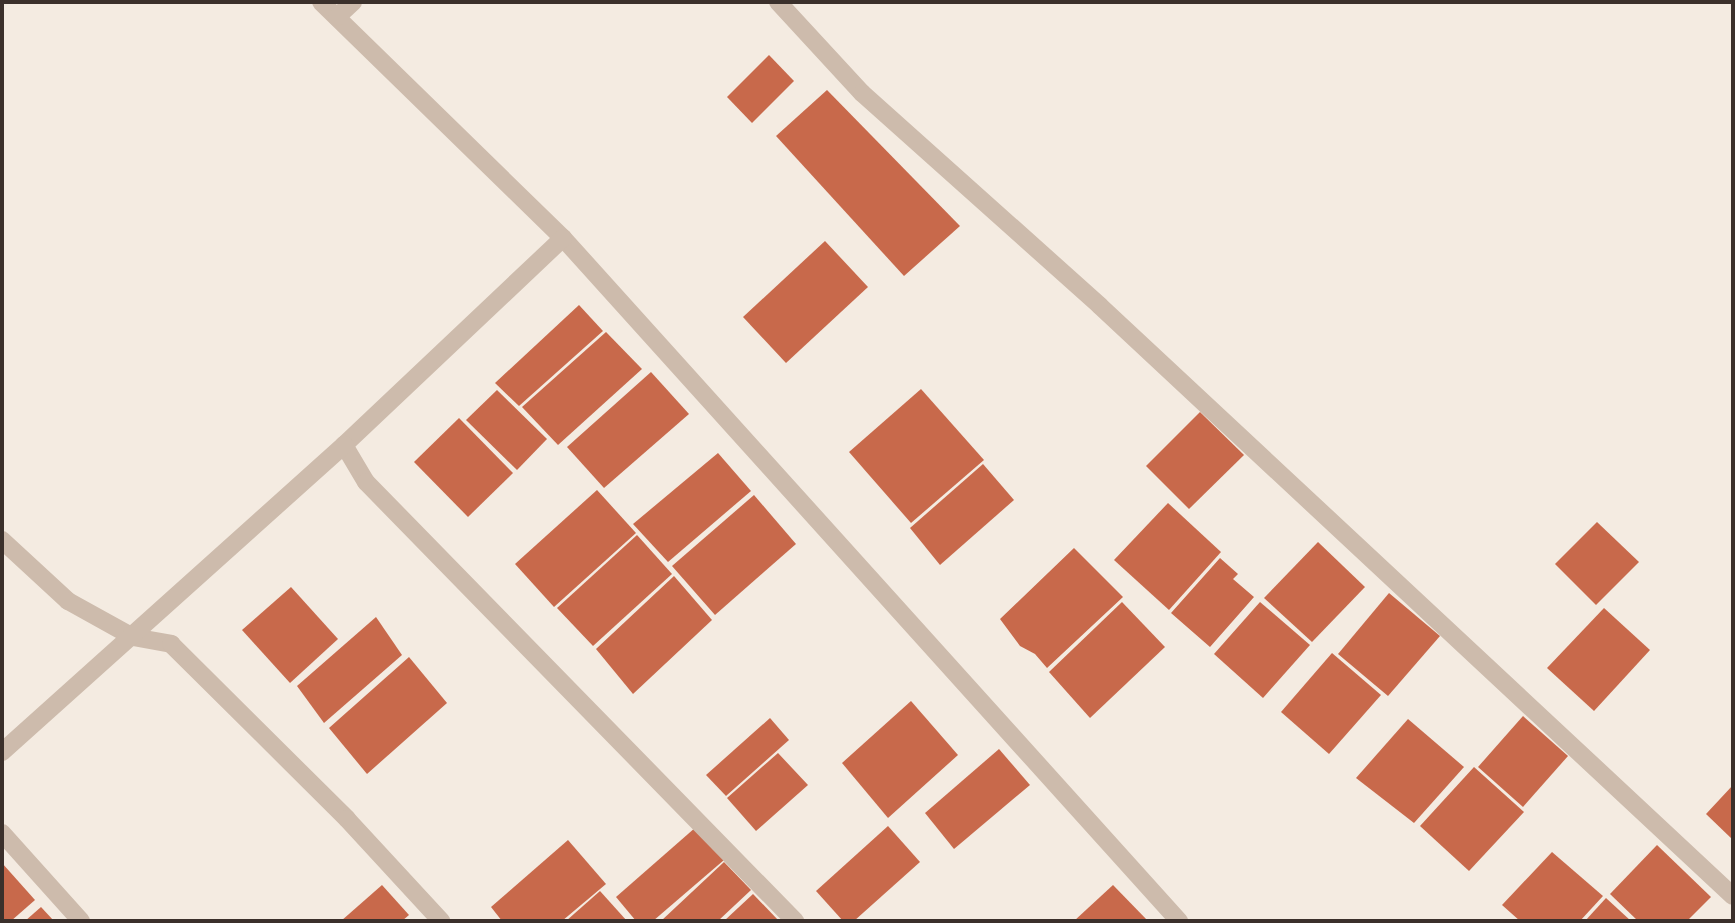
<!DOCTYPE html>
<style>
body{margin:0}
#map{position:relative;width:1735px;height:923px;overflow:hidden;background:#f4ebe1;font-family:"DM Sans",sans-serif}
div>[style]{position:absolute}
[style*='--x']{left:calc(var(--x)*1px);top:calc(var(--y)*1px);width:calc(var(--w)*1px);rotate:calc(var(--a)*1deg)}
.building>*{inset:0;background:#c8694b}
.minor>*{height:18px;margin:-9px;padding:0 9px;transform-origin:9px;border-radius:9px;background:#cdbbac}
span{translate:-50% -50%;white-space:nowrap;text-align:center;line-height:1.15;-webkit-text-stroke:5px #fbf5ee;paint-order:stroke}
.frame{position:absolute;inset:0;border:4px solid #3b302b;pointer-events:none}
</style>
<div id="map">
<div class="building">
<div style="clip-path:polygon(769px 55px,794px 81px,752px 123px,727px 97px)"></div>
<div style="clip-path:polygon(827px 90px,960px 226px,904px 276px,776px 136px)"></div>
<div style="clip-path:polygon(825px 241px,868px 287px,786px 363px,743px 317px)"></div>
<div style="clip-path:polygon(579px 305px,603px 331px,519px 406px,495px 383px)"></div>
<div style="clip-path:polygon(606px 332px,642px 369px,558px 445px,522px 407px)"></div>
<div style="clip-path:polygon(651px 372px,689px 414px,604px 488px,567px 447px)"></div>
<div style="clip-path:polygon(921px 389px,984px 460px,911px 523px,849px 452px)"></div>
<div style="clip-path:polygon(497px 390px,547px 439px,517px 470px,466px 420px)"></div>
<div style="clip-path:polygon(1200px 412px,1244px 455px,1189px 509px,1146px 466px)"></div>
<div style="clip-path:polygon(459px 418px,513px 473px,468px 517px,414px 462px)"></div>
<div style="clip-path:polygon(718px 453px,751px 491px,668px 562px,633px 524px)"></div>
<div style="clip-path:polygon(983px 464px,1014px 500px,940px 565px,910px 528px)"></div>
<div style="clip-path:polygon(597px 490px,636px 533px,554px 607px,515px 564px)"></div>
<div style="clip-path:polygon(754px 495px,796px 544px,715px 615px,672px 566px)"></div>
<div style="clip-path:polygon(1168px 503px,1221px 552px,1169px 610px,1114px 560px)"></div>
<div style="clip-path:polygon(1597px 522px,1639px 562px,1596px 605px,1555px 564px)"></div>
<div style="clip-path:polygon(637px 535px,672px 574px,593px 646px,557px 608px)"></div>
<div style="clip-path:polygon(1318px 542px,1365px 587px,1312px 642px,1264px 598px)"></div>
<div style="clip-path:polygon(1074px 548px,1123px 597px,1047px 668px,1035px 654px,1020px 646px,1000px 619px)"></div>
<div style="clip-path:polygon(1220px 558px,1238px 574px,1233px 579px,1254px 597px,1210px 647px,1171px 613px)"></div>
<div style="clip-path:polygon(674px 576px,712px 620px,633px 694px,596px 649px)"></div>
<div style="clip-path:polygon(291px 587px,338px 639px,290px 683px,242px 630px)"></div>
<div style="clip-path:polygon(1389px 593px,1440px 636px,1388px 696px,1338px 654px)"></div>
<div style="clip-path:polygon(1122px 602px,1165px 647px,1090px 718px,1049px 672px)"></div>
<div style="clip-path:polygon(1260px 602px,1310px 645px,1263px 698px,1214px 654px)"></div>
<div style="clip-path:polygon(1604px 608px,1650px 650px,1594px 711px,1547px 668px)"></div>
<div style="clip-path:polygon(376px 617px,402px 655px,324px 723px,297px 686px)"></div>
<div style="clip-path:polygon(1332px 653px,1381px 695px,1329px 754px,1281px 712px)"></div>
<div style="clip-path:polygon(409px 657px,447px 703px,367px 774px,329px 728px)"></div>
<div style="clip-path:polygon(911px 701px,958px 755px,888px 818px,842px 763px)"></div>
<div style="clip-path:polygon(1523px 716px,1568px 756px,1523px 807px,1478px 767px)"></div>
<div style="clip-path:polygon(770px 718px,789px 740px,726px 796px,706px 775px)"></div>
<div style="clip-path:polygon(1408px 719px,1464px 767px,1414px 823px,1356px 778px)"></div>
<div style="clip-path:polygon(999px 749px,1030px 785px,954px 849px,925px 813px)"></div>
<div style="clip-path:polygon(778px 753px,808px 785px,756px 831px,727px 798px)"></div>
<div style="clip-path:polygon(1474px 767px,1524px 812px,1469px 871px,1420px 826px)"></div>
<div style="clip-path:polygon(1733px 785px,1733px 840px,1706px 814px)"></div>
<div style="clip-path:polygon(888px 826px,920px 862px,854px 921px,843px 921px,816px 891px)"></div>
<div style="clip-path:polygon(696px 827px,724px 860px,653px 921px,636px 921px,616px 897px)"></div>
<div style="clip-path:polygon(568px 840px,606px 884px,562px 921px,502px 921px,491px 907px)"></div>
<div style="clip-path:polygon(1657px 845px,1711px 897px,1687px 921px,1638px 921px,1610px 894px)"></div>
<div style="clip-path:polygon(1552px 852px,1603px 896px,1580px 921px,1520px 921px,1502px 905px)"></div>
<div style="clip-path:polygon(724px 862px,751px 890px,718px 921px,661px 921px)"></div>
<div style="clip-path:polygon(2px 863px,35px 900px,11px 921px,2px 921px)"></div>
<div style="clip-path:polygon(382px 885px,409px 915px,402px 921px,341px 921px)"></div>
<div style="clip-path:polygon(1113px 885px,1148px 921px,1074px 921px)"></div>
<div style="clip-path:polygon(600px 891px,627px 921px,566px 921px)"></div>
<div style="clip-path:polygon(753px 894px,779px 921px,724px 921px)"></div>
<div style="clip-path:polygon(1606px 898px,1631px 921px,1585px 921px)"></div>
<div style="clip-path:polygon(41px 907px,54px 921px,25px 921px)"></div>
</div>
<div class="minor">
<div style="--x:321;--y:2;--w:338;--a:44.3"></div>
<div style="--x:563;--y:238;--w:920;--a:47.95"></div>
<div style="--x:778;--y:2;--w:124;--a:47.3"></div>
<div style="--x:862;--y:93;--w:319;--a:41.8"></div>
<div style="--x:1100;--y:306;--w:865;--a:42.99"></div>
<div style="--x:337;--y:17;--w:22;--a:-43"></div>
<div style="--x:563;--y:238;--w:301;--a:136.6"></div>
<div style="--x:344;--y:445;--w:43;--a:59.3"></div>
<div style="--x:366;--y:482;--w:614;--a:45.66"></div>
<div style="--x:2;--y:540;--w:90;--a:42.7"></div>
<div style="--x:68;--y:601;--w:74;--a:29"></div>
<div style="--x:133;--y:637;--w:39;--a:10"></div>
<div style="--x:171;--y:644;--w:248;--a:44.8"></div>
<div style="--x:347;--y:819;--w:139;--a:47.3"></div>
<div style="--x:2;--y:752;--w:460;--a:-41.9"></div>
<div style="--x:2;--y:833;--w:118;--a:48.1"></div>
</div>
<div class="frame"></div>
</div>
